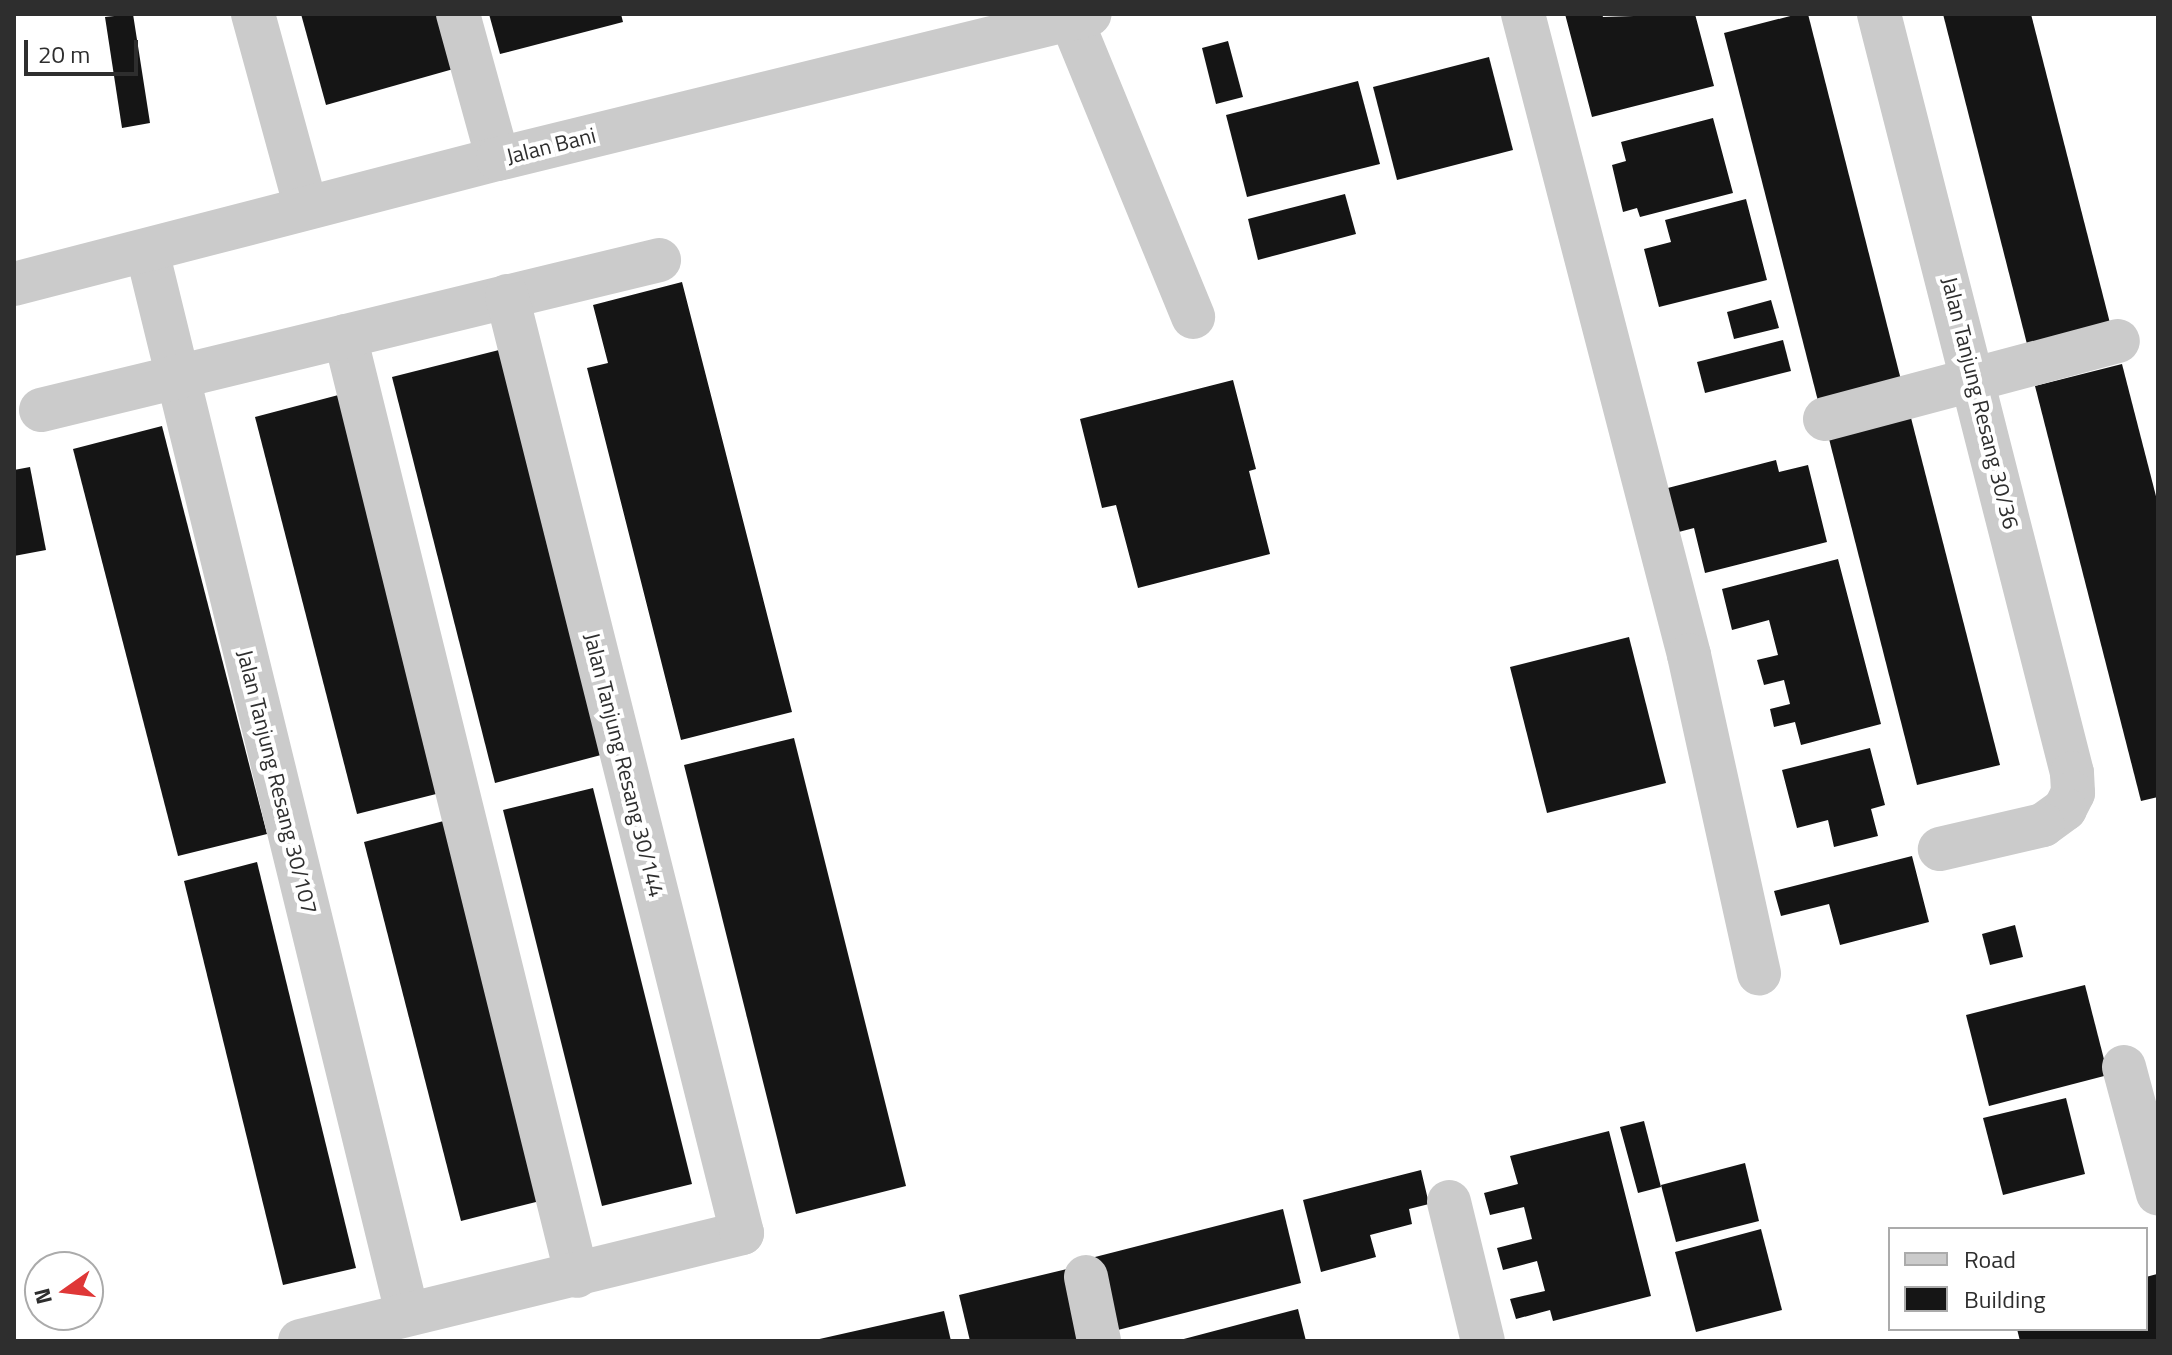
<!DOCTYPE html>
<style>
body{margin:0}
#map{position:relative;width:2172px;height:1355px;overflow:hidden;background:#fff;font-family:"Titillium Web",sans-serif}
div>[style]{position:absolute}
[style*='--x']{left:calc(var(--x)*1px);top:calc(var(--y)*1px);width:calc(var(--w)*1px);rotate:calc(var(--a)*1deg)}
.building>*{inset:0;background:#151515}
.minor>*{height:44px;margin:-22px;padding:0 22px;transform-origin:22px;border-radius:22px;background:#cbcbcb}
span{translate:-50% -50%;white-space:nowrap;text-align:center;line-height:1.15;-webkit-text-stroke:8px #fff;paint-order:stroke}
.street-label{font-size:22px;color:#2e2e2e}
.frame{position:absolute;inset:0;border:16px solid #2e2e2e;pointer-events:none}
.legend{position:absolute;left:1888px;top:1227px;width:260px;height:104px;box-sizing:border-box;background:#fff;border:2px solid #ababab;margin:0;padding:10px 14px;list-style:none;font-size:24px;color:#2e2e2e}
.legend li{display:flex;align-items:center;gap:16px;height:40px}
.legend b{width:40px;border:2px solid #ababab}
.north{position:absolute;left:24px;top:1251px;width:80px;height:80px;box-sizing:border-box;background:#fff;border:2px solid #ababab;border-radius:50%;rotate:256deg;font-size:22px;font-weight:700;line-height:32px;text-align:center;color:#2e2e2e}
.north::after{content:'';display:block;margin:auto;width:28px;height:36px;background:#df3737;clip-path:polygon(50% 0,100% 100%,50% 72%,0 100%)}
.scale{position:absolute;left:24px;top:40px;width:114px;height:36px;box-sizing:border-box;border:4px solid #2e2e2e;border-top:0;padding-left:10px;font-size:24px;line-height:28px;white-space:nowrap;color:#2e2e2e;-webkit-text-stroke:6px #fff;paint-order:stroke}
</style>
<div id="map">
<div class="building">
<div style="clip-path:polygon(133px 14px,150px 123px,122px 128px,105px 17px)"></div>
<div style="clip-path:polygon(301px 14px,450px 14px,464px 66px,326px 105px)"></div>
<div style="clip-path:polygon(489px 14px,621px 14px,623px 22px,500px 54px)"></div>
<div style="clip-path:polygon(1565px 14px,1602px 14px,1603px 17px,1695px 14px,1714px 86px,1592px 117px)"></div>
<div style="clip-path:polygon(1798px 14px,1808px 14px,1901px 380px,1818px 401px,1724px 33px)"></div>
<div style="clip-path:polygon(1943px 14px,2031px 14px,2111px 327px,2028px 348px)"></div>
<div style="clip-path:polygon(1228px 41px,1243px 97px,1216px 104px,1202px 48px)"></div>
<div style="clip-path:polygon(1489px 57px,1513px 150px,1397px 180px,1373px 87px)"></div>
<div style="clip-path:polygon(1358px 81px,1380px 164px,1247px 197px,1226px 115px)"></div>
<div style="clip-path:polygon(1713px 118px,1733px 193px,1640px 217px,1637px 208px,1623px 212px,1612px 165px,1626px 161px,1621px 142px)"></div>
<div style="clip-path:polygon(1345px 194px,1356px 234px,1258px 260px,1248px 219px)"></div>
<div style="clip-path:polygon(1746px 199px,1767px 280px,1659px 307px,1644px 249px,1671px 242px,1665px 220px)"></div>
<div style="clip-path:polygon(682px 282px,792px 712px,681px 740px,587px 368px,608px 363px,593px 305px)"></div>
<div style="clip-path:polygon(1771px 300px,1779px 328px,1734px 339px,1727px 312px)"></div>
<div style="clip-path:polygon(1783px 340px,1791px 371px,1705px 393px,1697px 362px)"></div>
<div style="clip-path:polygon(499px 350px,601px 755px,495px 783px,392px 377px)"></div>
<div style="clip-path:polygon(2122px 364px,2158px 504px,2158px 797px,2141px 801px,2035px 386px)"></div>
<div style="clip-path:polygon(1233px 380px,1256px 469px,1249px 471px,1270px 554px,1138px 588px,1116px 505px,1102px 508px,1080px 419px)"></div>
<div style="clip-path:polygon(346px 393px,448px 791px,357px 814px,255px 417px)"></div>
<div style="clip-path:polygon(1909px 410px,2000px 765px,1917px 785px,1827px 431px)"></div>
<div style="clip-path:polygon(162px 426px,267px 834px,178px 856px,73px 449px)"></div>
<div style="clip-path:polygon(1776px 460px,1779px 472px,1808px 465px,1827px 542px,1705px 573px,1694px 528px,1671px 534px,1660px 490px)"></div>
<div style="clip-path:polygon(30px 467px,46px 550px,14px 556px,14px 470px)"></div>
<div style="clip-path:polygon(1838px 559px,1881px 724px,1801px 745px,1795px 722px,1774px 727px,1770px 709px,1790px 704px,1784px 680px,1764px 685px,1757px 660px,1778px 655px,1769px 620px,1732px 630px,1722px 589px)"></div>
<div style="clip-path:polygon(1629px 637px,1666px 783px,1547px 813px,1510px 667px)"></div>
<div style="clip-path:polygon(794px 738px,906px 1186px,796px 1214px,684px 765px)"></div>
<div style="clip-path:polygon(1870px 748px,1885px 805px,1871px 809px,1878px 836px,1834px 847px,1828px 820px,1797px 828px,1782px 770px)"></div>
<div style="clip-path:polygon(593px 788px,692px 1184px,602px 1206px,503px 810px)"></div>
<div style="clip-path:polygon(455px 818px,552px 1198px,461px 1221px,364px 842px)"></div>
<div style="clip-path:polygon(1912px 856px,1929px 922px,1840px 945px,1829px 904px,1781px 916px,1774px 891px)"></div>
<div style="clip-path:polygon(257px 862px,356px 1268px,283px 1285px,184px 881px)"></div>
<div style="clip-path:polygon(2015px 925px,2023px 957px,1990px 965px,1982px 934px)"></div>
<div style="clip-path:polygon(2085px 985px,2108px 1075px,1989px 1106px,1966px 1015px)"></div>
<div style="clip-path:polygon(2066px 1098px,2085px 1174px,2003px 1195px,1983px 1118px)"></div>
<div style="clip-path:polygon(1644px 1121px,1661px 1187px,1638px 1193px,1620px 1127px)"></div>
<div style="clip-path:polygon(1609px 1131px,1651px 1296px,1553px 1321px,1550px 1310px,1516px 1319px,1510px 1299px,1545px 1291px,1537px 1261px,1503px 1270px,1497px 1248px,1532px 1239px,1524px 1207px,1490px 1215px,1484px 1193px,1518px 1184px,1510px 1156px)"></div>
<div style="clip-path:polygon(1745px 1163px,1759px 1221px,1676px 1242px,1661px 1185px)"></div>
<div style="clip-path:polygon(1421px 1170px,1429px 1204px,1409px 1209px,1412px 1224px,1370px 1235px,1376px 1257px,1321px 1272px,1303px 1200px)"></div>
<div style="clip-path:polygon(1283px 1209px,1301px 1283px,1114px 1331px,1095px 1257px)"></div>
<div style="clip-path:polygon(1761px 1229px,1782px 1310px,1696px 1332px,1675px 1252px)"></div>
<div style="clip-path:polygon(1067px 1269px,1085px 1341px,970px 1341px,959px 1295px)"></div>
<div style="clip-path:polygon(2157px 1274px,2158px 1341px,2020px 1341px,2017px 1329px,2146px 1329px,2146px 1277px)"></div>
<div style="clip-path:polygon(1298px 1309px,1306px 1341px,1180px 1341px,1180px 1340px)"></div>
<div style="clip-path:polygon(944px 1311px,951px 1341px,815px 1341px,815px 1340px)"></div>
</div>
<div class="minor">
<div style="--x:253;--y:14;--w:201;--a:74.7"></div>
<div style="--x:458;--y:14;--w:150;--a:74.6"></div>
<div style="--x:1523;--y:14;--w:662;--a:75.48"></div>
<div style="--x:1689;--y:655;--w:326;--a:77.6"></div>
<div style="--x:1879;--y:14;--w:783;--a:75.73"></div>
<div style="--x:2072;--y:773;--w:20;--a:87"></div>
<div style="--x:2073;--y:793;--w:18;--a:117"></div>
<div style="--x:2065;--y:809;--w:27;--a:144"></div>
<div style="--x:2043;--y:825;--w:106;--a:166.9"></div>
<div style="--x:1071;--y:19;--w:322;--a:67.7"></div>
<div style="--x:147;--y:251;--w:1093;--a:76.24"></div>
<div style="--x:14;--y:284;--w:500;--a:-14.5"></div>
<div style="--x:498;--y:159;--w:609;--a:-13.76"></div>
<div style="--x:345;--y:336;--w:968;--a:76.14"></div>
<div style="--x:41;--y:410;--w:636;--a:-13.64"></div>
<div style="--x:1825;--y:419;--w:303;--a:-14.9"></div>
<div style="--x:2124;--y:1067;--w:131;--a:75"></div>
<div style="--x:1449;--y:1202;--w:143;--a:76.3"></div>
<div style="--x:1086;--y:1277;--w:65;--a:78.5"></div>
<div style="--x:300;--y:1341;--w:455;--a:-13.7"></div>
<div style="--x:742;--y:1233;--w:966;--a:-104.08"></div>
</div>
<div class="street-label">
<span style="left:551px;top:146px;rotate:-14deg">Jalan Bani</span>
<span style="left:1980px;top:403px;rotate:76deg">Jalan Tanjung Resang 30/36</span>
<span style="left:624px;top:765px;rotate:76deg">Jalan Tanjung Resang 30/144</span>
<span style="left:277px;top:782px;rotate:76deg">Jalan Tanjung Resang 30/107</span>
</div>
<div class="frame"></div>
<ul class="legend">
<li><b style="height:10px;background:#cbcbcb"></b>Road</li>
<li><b style="height:22px;background:#151515"></b>Building</li>
</ul>
<div class="north">N</div>
<div class="scale">20 m</div>
</div>
